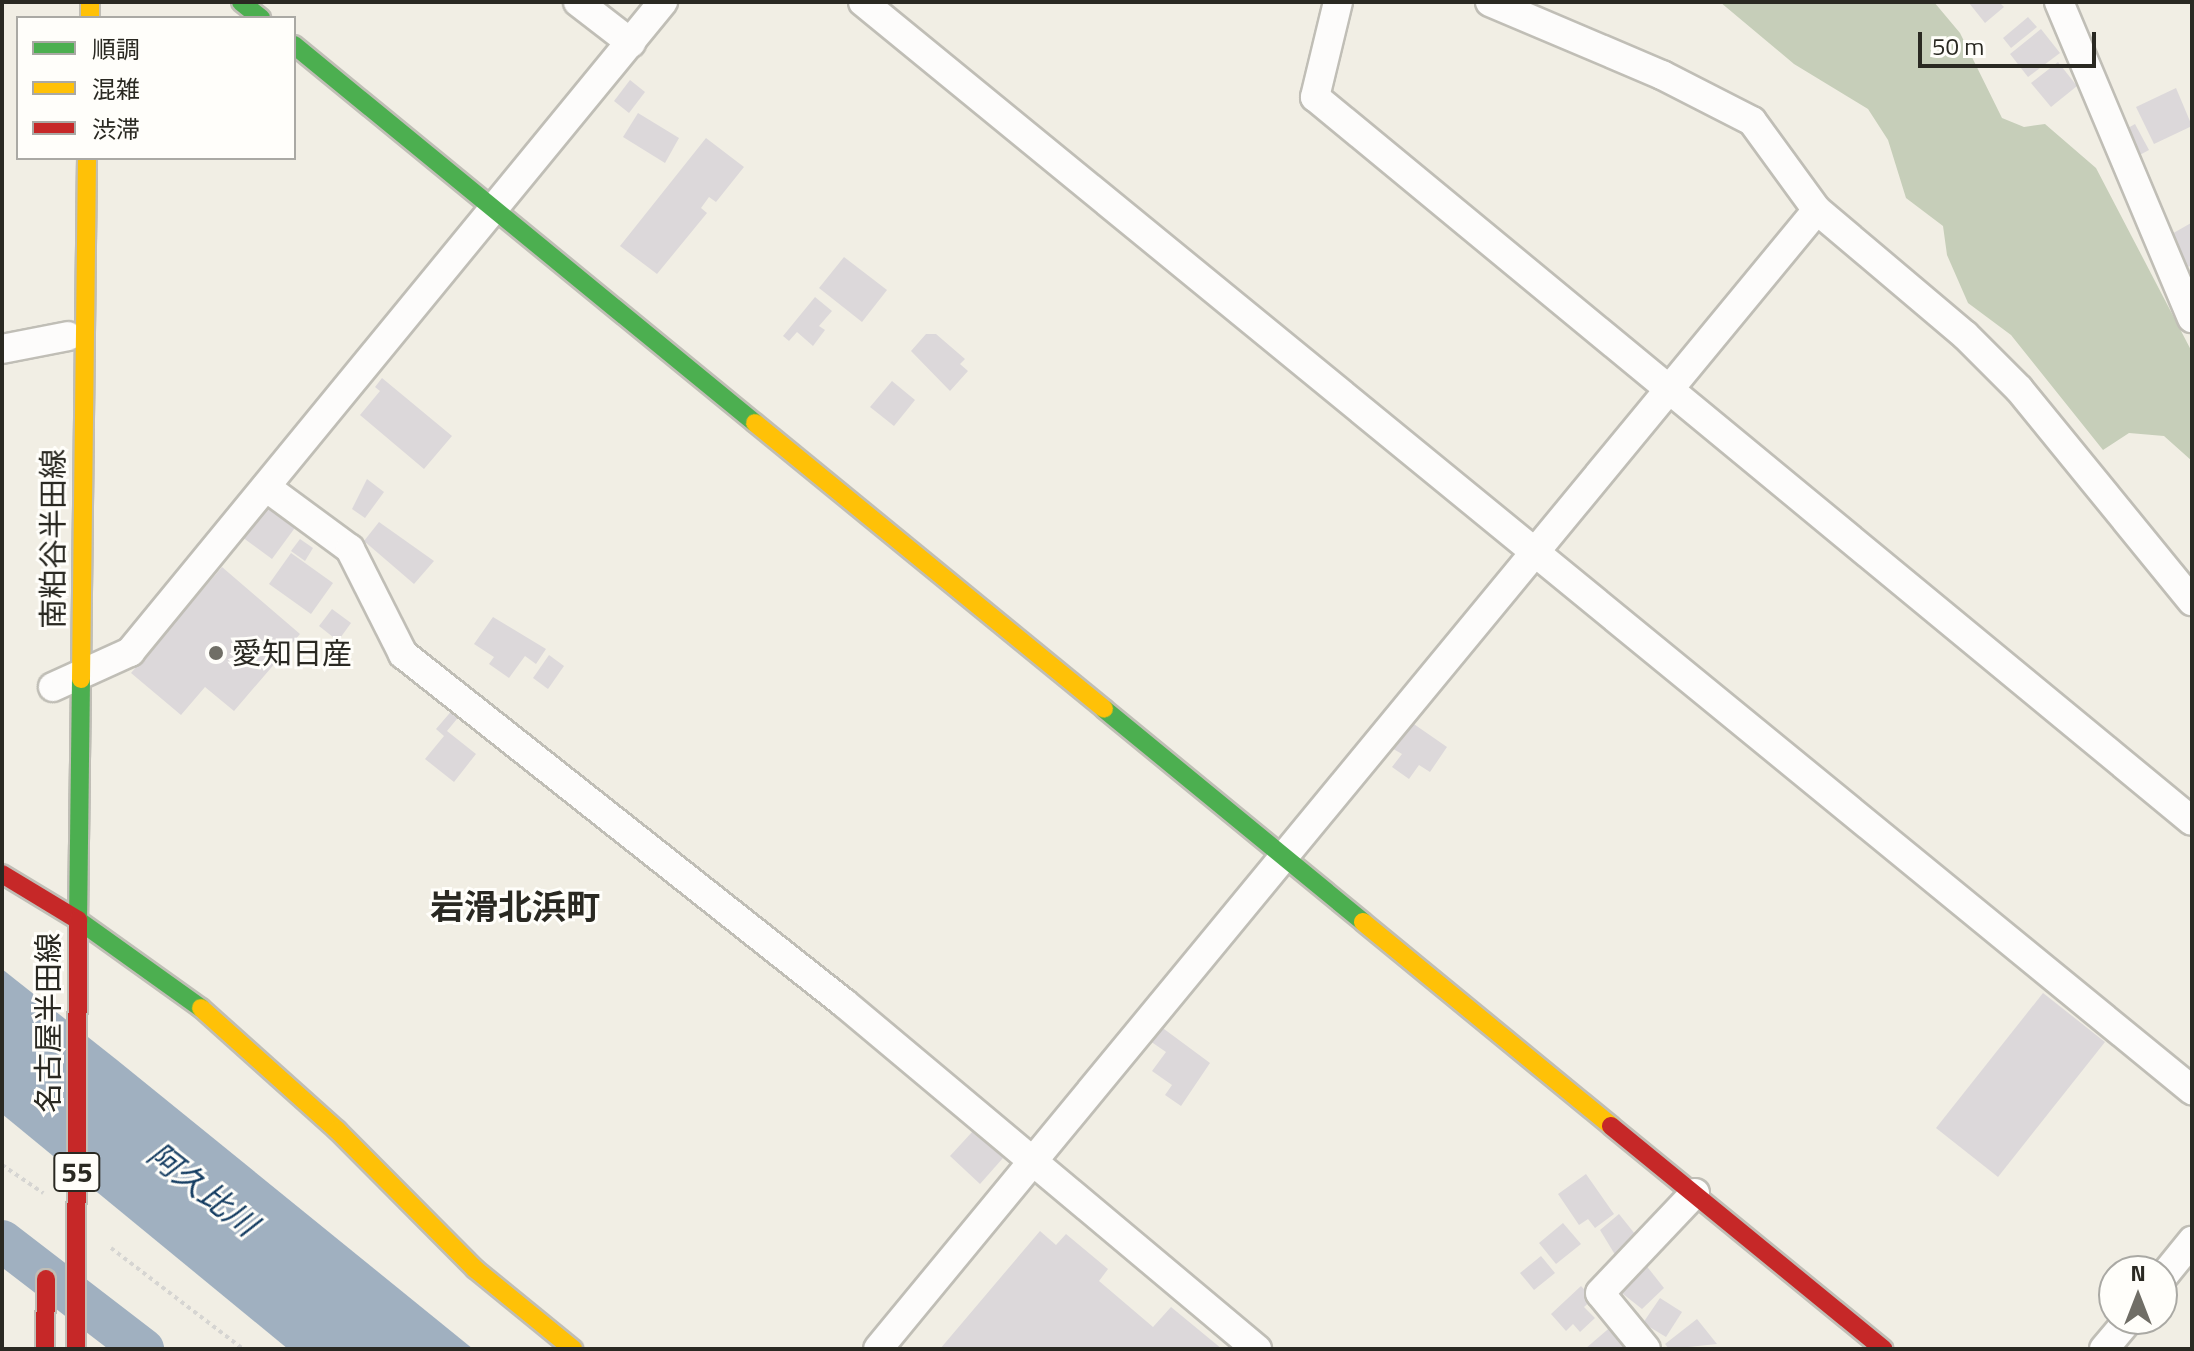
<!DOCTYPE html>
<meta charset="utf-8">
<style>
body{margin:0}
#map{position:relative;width:2194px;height:1351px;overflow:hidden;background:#f1eee4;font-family:"Titillium Web","Noto Sans JP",sans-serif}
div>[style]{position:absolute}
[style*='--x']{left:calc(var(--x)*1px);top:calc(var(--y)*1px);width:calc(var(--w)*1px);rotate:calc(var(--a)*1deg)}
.forest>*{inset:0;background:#c6ceb9}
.water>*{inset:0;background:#a0b0c0}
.river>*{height:42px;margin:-21px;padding:0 21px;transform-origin:21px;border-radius:21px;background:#a0b0c0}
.building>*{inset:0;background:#dcd8da}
.path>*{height:4px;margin-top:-2px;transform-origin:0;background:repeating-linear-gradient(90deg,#d6d5d2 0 4px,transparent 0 8px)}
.roads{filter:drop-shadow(2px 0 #c0beb6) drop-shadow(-2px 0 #c0beb6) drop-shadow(0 2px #c0beb6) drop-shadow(0 -2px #c0beb6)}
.street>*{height:28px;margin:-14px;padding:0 14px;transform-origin:14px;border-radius:14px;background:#fdfcfb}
.fast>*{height:18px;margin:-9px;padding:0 9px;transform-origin:9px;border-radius:9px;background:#4caf50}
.slow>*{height:18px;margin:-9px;padding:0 9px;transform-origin:9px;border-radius:9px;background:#ffc107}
.jam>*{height:18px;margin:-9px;padding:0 9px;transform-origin:9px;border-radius:9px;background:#c62828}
.dots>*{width:22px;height:22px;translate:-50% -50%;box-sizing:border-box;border:4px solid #fffefa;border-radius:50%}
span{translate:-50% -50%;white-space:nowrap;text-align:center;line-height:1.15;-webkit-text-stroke:6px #fffefa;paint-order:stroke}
.shield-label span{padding:2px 6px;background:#fffefa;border:2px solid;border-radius:6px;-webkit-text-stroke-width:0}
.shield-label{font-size:28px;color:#2a2922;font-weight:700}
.street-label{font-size:30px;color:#2a2922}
.poi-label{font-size:30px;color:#2a2922}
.left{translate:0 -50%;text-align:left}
.water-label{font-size:32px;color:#153d62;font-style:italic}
.quarter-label{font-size:34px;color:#2a2922;font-weight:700}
.frame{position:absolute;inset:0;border:4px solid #2a2922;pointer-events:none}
.legend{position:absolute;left:16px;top:16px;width:280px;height:144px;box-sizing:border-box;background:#fffefa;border:2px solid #aaa9a4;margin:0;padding:10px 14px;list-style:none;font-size:24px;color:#2a2922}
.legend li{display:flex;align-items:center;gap:16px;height:40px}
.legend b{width:40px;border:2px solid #aaa9a4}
.north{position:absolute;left:2098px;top:1255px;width:80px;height:80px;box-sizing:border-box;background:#fffefa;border:2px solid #aaa9a4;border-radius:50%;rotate:0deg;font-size:22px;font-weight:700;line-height:32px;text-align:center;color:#2a2922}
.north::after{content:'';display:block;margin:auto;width:28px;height:36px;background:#706e66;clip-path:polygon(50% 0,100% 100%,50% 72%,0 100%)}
.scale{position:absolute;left:1918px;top:32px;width:178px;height:36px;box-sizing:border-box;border:4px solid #2a2922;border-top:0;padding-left:10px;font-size:24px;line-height:28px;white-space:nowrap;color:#2a2922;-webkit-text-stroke:6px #fffefa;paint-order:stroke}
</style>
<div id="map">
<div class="forest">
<div style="clip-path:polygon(1720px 2px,1934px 2px,1960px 33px,2002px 118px,2024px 127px,2045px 124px,2096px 168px,2192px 352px,2192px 461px,2164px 436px,2129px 433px,2103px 450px,2011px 335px,1968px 303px,1947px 255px,1943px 226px,1906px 198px,1888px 140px,1868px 109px,1794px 64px)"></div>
</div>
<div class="water">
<div style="clip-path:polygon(2px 969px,117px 1060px,473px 1349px,288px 1349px,2px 1114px)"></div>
</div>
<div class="river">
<div style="--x:2;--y:1241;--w:178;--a:37.5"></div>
</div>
<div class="building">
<div style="clip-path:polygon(1999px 2px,2004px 7px,1985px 23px,1969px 3px)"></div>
<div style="clip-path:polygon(2028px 17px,2037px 27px,2011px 48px,2003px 38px)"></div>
<div style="clip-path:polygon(2041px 29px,2060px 53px,2028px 77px,2010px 54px)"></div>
<div style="clip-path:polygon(2058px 62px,2077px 86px,2051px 107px,2031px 83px)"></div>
<div style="clip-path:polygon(630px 80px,645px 92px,629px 113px,614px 101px)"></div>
<div style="clip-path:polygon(2176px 88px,2192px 126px,2154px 144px,2136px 107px)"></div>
<div style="clip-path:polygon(638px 113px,679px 138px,665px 163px,623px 137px)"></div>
<div style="clip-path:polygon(2135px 124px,2149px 150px,2134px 158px,2121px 132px)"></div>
<div style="clip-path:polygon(706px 138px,744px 167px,716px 202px,709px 197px,701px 208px,707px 213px,657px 274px,620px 246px)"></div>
<div style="clip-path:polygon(2191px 223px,2192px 265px,2188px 267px,2170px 235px)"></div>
<div style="clip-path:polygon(844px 257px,887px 290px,862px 322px,819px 288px)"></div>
<div style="clip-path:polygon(815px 297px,832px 311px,819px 326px,825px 330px,813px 346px,797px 332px,789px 341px,783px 336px)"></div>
<div style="clip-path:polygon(926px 334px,936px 334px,965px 359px,960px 364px,968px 371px,950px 391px,911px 351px)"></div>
<div style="clip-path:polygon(382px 378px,452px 436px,424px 469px,360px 415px,380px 391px,375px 387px)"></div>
<div style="clip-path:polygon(892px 381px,915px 400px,894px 426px,870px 407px)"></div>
<div style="clip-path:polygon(367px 479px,384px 492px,365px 518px,352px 509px)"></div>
<div style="clip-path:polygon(268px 503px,297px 525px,272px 559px,242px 537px)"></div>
<div style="clip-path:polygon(379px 522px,434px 561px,414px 584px,364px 541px)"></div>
<div style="clip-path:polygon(300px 539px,313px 548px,305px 561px,291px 551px)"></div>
<div style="clip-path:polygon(291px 553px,333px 583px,311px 614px,269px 584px)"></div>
<div style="clip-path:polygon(222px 567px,300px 634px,234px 711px,205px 687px,181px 715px,131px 673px)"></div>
<div style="clip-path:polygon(332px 609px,351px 623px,338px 641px,319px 626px)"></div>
<div style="clip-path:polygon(493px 617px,546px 649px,536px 664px,525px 656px,509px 678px,489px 664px,494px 657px,474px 644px)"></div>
<div style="clip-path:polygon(549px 655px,564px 666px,548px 689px,533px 678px)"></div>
<div style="clip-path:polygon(454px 708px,461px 714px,447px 731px,476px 754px,454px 782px,425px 759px,444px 736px,436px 729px)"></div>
<div style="clip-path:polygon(1408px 720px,1447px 747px,1430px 772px,1419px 765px,1409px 779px,1392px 767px,1402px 754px,1390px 747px)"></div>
<div style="clip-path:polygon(2043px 993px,2105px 1042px,1998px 1177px,1936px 1128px)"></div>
<div style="clip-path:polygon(1160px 1026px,1210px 1063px,1181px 1106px,1165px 1095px,1172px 1085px,1152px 1071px,1166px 1052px,1150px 1041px)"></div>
<div style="clip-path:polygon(973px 1131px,1003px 1158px,980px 1184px,950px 1156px)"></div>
<div style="clip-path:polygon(1586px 1174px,1614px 1214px,1595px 1228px,1588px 1219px,1579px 1225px,1558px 1194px)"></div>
<div style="clip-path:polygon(1619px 1214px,1639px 1239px,1617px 1258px,1600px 1230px)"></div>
<div style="clip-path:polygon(1563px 1223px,1581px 1244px,1556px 1264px,1539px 1243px)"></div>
<div style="clip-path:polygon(1040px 1231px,1056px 1245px,1066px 1234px,1108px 1269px,1099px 1281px,1153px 1327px,1171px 1307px,1222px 1349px,940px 1349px)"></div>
<div style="clip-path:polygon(1541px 1256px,1555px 1273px,1534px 1290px,1520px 1273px)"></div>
<div style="clip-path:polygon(1645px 1264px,1664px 1288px,1642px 1309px,1618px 1290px)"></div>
<div style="clip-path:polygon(1581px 1286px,1593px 1299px,1584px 1307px,1595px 1318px,1580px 1332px,1573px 1324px,1566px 1331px,1551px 1314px)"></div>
<div style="clip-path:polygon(1660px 1298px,1682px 1312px,1666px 1337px,1643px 1323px)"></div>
<div style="clip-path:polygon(1697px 1319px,1717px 1344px,1669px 1349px,1665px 1344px)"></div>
<div style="clip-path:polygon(1614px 1324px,1632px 1349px,1585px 1349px)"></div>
</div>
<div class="path">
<div style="--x:2;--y:1165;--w:50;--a:34.3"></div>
<div style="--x:111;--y:1248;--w:166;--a:37.4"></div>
</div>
<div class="roads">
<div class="street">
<div style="--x:578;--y:2;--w:67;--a:37.7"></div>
<div style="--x:863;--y:2;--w:1718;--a:39.31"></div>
<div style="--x:1338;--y:2;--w:98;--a:103.6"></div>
<div style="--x:1315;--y:97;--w:1137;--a:39.54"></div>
<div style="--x:1490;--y:2;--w:187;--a:23"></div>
<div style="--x:1662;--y:75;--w:101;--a:27.1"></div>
<div style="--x:1752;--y:121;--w:110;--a:53.9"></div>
<div style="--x:1817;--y:210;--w:194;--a:40.2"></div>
<div style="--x:1965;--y:335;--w:76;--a:45"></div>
<div style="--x:2019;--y:389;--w:274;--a:50.8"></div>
<div style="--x:2059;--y:2;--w:343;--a:67.2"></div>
<div style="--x:2;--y:349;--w:67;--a:-11.1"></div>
<div style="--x:266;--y:487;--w:104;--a:36.4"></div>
<div style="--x:350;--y:549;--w:118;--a:63.2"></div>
<div style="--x:403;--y:654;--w:562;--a:38.36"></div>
<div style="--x:844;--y:1003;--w:539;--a:39.96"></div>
<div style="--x:53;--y:687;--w:85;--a:-24.4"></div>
<div style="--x:130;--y:652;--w:841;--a:-50.65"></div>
<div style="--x:2162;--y:1278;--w:48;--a:-51"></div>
<div style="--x:878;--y:1349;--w:1476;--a:-50.5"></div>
<div style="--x:1646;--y:1349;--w:72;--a:-129.4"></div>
<div style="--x:1600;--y:1293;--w:138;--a:-46.5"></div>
<div style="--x:2104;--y:1349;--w:39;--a:-50"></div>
</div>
<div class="fast">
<div style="--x:241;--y:2;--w:26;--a:39"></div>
<div style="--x:294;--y:45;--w:596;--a:39.35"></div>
<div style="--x:81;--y:679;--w:241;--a:90.7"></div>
<div style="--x:78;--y:920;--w:151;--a:35.6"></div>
<div style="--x:1104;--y:709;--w:335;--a:39.4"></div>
</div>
<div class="slow">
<div style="--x:90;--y:2;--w:16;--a:90"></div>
<div style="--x:755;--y:423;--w:451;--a:39.3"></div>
<div style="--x:81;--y:679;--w:521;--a:-89.34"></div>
<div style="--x:1363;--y:922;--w:321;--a:39.4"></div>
<div style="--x:201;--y:1008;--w:183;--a:41.9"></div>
<div style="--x:337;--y:1130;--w:196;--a:45.2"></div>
<div style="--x:475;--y:1269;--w:127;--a:39.2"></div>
</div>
<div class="jam">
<div style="--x:2;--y:874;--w:89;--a:31.2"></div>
<div style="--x:78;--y:920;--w:429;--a:90.3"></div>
<div style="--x:1611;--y:1126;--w:352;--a:39.3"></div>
<div style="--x:45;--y:1349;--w:70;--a:-89.2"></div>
</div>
</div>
<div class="dots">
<div style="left:216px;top:653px;background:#706e66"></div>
</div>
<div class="shield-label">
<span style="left:77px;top:1172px">55</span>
</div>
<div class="street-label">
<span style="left:53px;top:539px;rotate:-90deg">南粕谷半田線</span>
<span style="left:48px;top:1023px;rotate:-90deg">名古屋半田線</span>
</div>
<div class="poi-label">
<span class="left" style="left:232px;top:653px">愛知日産</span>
</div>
<div class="water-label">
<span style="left:203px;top:1189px;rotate:38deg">阿久比川</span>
</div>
<div class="quarter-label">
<span style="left:515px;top:907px">岩滑北浜町</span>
</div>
<div class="frame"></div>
<ul class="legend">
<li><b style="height:10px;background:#4caf50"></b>順調</li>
<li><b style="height:10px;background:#ffc107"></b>混雑</li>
<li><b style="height:10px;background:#c62828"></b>渋滞</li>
</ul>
<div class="north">N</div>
<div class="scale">50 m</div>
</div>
